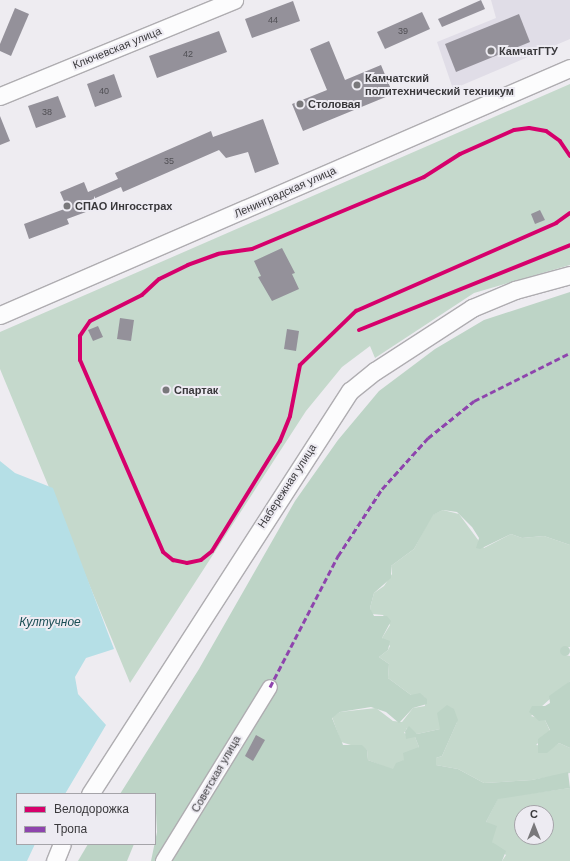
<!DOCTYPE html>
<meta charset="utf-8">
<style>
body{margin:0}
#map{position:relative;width:570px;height:861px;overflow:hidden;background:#eeecf1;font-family:Helvetica,sans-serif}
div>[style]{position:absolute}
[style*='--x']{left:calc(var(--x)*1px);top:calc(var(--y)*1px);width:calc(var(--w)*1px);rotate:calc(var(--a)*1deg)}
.built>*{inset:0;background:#e0dde7}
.green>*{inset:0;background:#c5d9cc}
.forest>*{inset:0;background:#bdd4c6}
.round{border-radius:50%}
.water>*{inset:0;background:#b5dfe6}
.building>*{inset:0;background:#94919a}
.roads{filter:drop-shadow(1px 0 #afadb1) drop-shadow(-1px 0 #afadb1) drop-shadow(0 1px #afadb1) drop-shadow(0 -1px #afadb1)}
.minor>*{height:14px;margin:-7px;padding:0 7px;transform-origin:7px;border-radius:7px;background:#fcfcfd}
.major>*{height:17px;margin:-8.5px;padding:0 8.5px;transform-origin:8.5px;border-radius:8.5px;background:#fcfcfd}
.quiet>*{height:3px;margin-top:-1.5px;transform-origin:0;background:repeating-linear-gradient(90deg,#8e44ad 0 6px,transparent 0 9px)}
.cycleway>*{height:4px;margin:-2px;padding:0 2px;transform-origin:2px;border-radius:2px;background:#d6006c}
.dots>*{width:11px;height:11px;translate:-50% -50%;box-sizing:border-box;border:2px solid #edebf2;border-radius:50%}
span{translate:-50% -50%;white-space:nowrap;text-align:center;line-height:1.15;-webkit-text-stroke:4px #edebf2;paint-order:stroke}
.number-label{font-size:9px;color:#504f54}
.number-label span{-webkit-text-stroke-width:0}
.street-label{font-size:11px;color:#3a393c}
.poi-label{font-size:11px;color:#3a393c;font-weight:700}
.left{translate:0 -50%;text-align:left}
.water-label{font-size:12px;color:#1a4e55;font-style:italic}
.legend{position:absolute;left:16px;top:793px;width:140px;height:52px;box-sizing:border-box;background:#edebf2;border:1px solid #a5a4a9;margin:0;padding:5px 7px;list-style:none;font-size:12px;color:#3a393c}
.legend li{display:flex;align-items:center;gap:8px;height:20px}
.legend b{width:20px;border:1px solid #a5a4a9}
.north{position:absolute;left:514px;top:805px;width:40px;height:40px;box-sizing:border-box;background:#edebf2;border:1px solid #a5a4a9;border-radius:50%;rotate:0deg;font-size:11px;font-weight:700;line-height:16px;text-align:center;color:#3a393c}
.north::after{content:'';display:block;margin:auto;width:14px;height:18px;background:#79787b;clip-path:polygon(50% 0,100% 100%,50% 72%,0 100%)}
</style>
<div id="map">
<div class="built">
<div style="clip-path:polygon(491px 0,570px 0,570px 39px,453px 89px,437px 42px,496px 18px)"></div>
</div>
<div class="green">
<div style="clip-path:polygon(570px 84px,570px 265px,474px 293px,375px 358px,370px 346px,342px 367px,306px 411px,130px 683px,0 369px,0 332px)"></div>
<div style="clip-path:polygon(443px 510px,459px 514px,484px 548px,511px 534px,522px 538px,544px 536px,570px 545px,570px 647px,562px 647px,561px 654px,570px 656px,570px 681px,531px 716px,545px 720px,550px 731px,536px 745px,553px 747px,559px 743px,570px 748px,570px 773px,532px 780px,484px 783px,458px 769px,436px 765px,436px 758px,442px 756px,457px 722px,440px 723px,440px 729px,417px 734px,407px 728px,404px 733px,415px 737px,419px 747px,393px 770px,368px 760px,367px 750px,341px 742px,332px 717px,340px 712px,376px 708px,393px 721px,402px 722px,413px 708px,425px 706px,425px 697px,411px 695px,388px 678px,389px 664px,379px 657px,388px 650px,390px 646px,382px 638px,390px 625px,383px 615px,372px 614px,370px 608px,374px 593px,384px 586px,392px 574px,391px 566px,414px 549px,432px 515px)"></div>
<div style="clip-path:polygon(evenodd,570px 788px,570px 861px,502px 861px,506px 855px,493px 845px,486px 822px,498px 798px,570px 788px,522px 813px,546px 813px,546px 837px,522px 837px,522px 813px)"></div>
</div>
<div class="forest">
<div style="clip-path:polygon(570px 292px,570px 545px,544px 536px,522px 538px,511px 534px,480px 549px,476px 548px,479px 538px,472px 527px,457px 512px,443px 510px,433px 515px,414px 549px,391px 566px,391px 578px,374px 593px,370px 608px,374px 616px,387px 616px,391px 621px,382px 638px,390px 641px,388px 650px,379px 657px,389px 664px,388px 678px,411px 695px,420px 693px,427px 699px,427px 704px,413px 708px,399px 723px,386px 712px,371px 707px,340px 712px,332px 718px,343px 745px,362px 745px,367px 750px,368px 760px,393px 769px,396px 763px,404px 760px,403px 753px,419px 747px,415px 737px,406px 739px,405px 731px,409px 726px,417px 734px,440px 729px,437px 713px,447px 705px,454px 709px,458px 720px,442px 756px,436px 758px,436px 765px,458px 769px,484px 783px,532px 780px,568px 772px,570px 788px,498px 799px,486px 822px,497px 826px,492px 842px,506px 851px,502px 861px,151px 861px,157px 832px,155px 794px,120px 794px,199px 669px,295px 501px,338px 440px,379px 391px,435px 349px,484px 320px)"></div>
<div class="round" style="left:560px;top:646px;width:10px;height:10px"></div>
<div style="clip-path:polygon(570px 681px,570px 748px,559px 743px,547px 753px,538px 753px,538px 739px,550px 730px,545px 720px,539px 721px,529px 712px,532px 706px,545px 706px,550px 703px,549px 696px)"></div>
<div style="clip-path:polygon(88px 844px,134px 844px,127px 861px,78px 861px)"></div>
</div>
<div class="water">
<div style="clip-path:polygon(0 461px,15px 473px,53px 488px,114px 649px,86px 658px,75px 677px,78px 694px,106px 725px,65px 794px,17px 794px,17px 844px,35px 844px,27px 861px,0 861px)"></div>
</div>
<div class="building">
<div style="clip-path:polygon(481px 0,485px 9px,442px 27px,438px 19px)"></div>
<div style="clip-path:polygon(293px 1px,300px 21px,252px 38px,245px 19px)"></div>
<div style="clip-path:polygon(15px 8px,29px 14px,11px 56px,0 51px,0 44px)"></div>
<div style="clip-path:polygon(422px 12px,430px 29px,385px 49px,377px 32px)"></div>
<div style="clip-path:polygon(519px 14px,530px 42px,456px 72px,445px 44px)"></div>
<div style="clip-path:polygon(219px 31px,227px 52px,157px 78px,149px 56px)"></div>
<div style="clip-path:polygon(329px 41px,345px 80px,381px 65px,393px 94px,303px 131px,292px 104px,327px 90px,310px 49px)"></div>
<div style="clip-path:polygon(114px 74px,122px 97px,95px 107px,87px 84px)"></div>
<div style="clip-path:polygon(58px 96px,66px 117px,36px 128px,28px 106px)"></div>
<div style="clip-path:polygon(0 116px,10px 141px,0 145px)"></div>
<div style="clip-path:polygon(263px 119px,279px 164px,255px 173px,248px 152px,226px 158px,219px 150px,123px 192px,121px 187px,91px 200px,94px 209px,67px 219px,69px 224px,29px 239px,24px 224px,67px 208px,60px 192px,84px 182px,88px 192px,118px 179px,115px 173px,211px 131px,213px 137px)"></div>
<div style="clip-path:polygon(540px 210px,545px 220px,535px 224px,531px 214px)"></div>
<div style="clip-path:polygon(282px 248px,295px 273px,292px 274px,299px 289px,272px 301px,258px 277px,261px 276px,254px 261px)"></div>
<div style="clip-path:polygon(120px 318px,134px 320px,131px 341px,117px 339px)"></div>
<div style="clip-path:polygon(98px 326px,103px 337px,93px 341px,88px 330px)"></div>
<div style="clip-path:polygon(287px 329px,299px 331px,296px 351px,284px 349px)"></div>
<div style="clip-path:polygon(256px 735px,265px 740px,253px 761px,245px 756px)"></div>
</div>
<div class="roads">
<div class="minor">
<div style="--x:163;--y:861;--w:204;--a:-58.4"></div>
</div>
<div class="major">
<div style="--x:0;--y:96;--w:253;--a:-22.3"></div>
<div style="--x:0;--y:315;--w:621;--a:-23.43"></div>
<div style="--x:90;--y:794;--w:480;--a:-57.2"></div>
<div style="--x:350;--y:391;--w:32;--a:-39"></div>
<div style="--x:375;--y:371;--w:116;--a:-33"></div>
<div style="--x:472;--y:308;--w:47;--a:-22.7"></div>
<div style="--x:515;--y:290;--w:57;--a:-15.3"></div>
<div style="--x:55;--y:861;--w:18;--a:-68"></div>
</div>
</div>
<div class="quiet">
<div style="--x:270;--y:687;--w:148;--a:-62.6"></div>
<div style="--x:338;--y:556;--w:80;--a:-56.7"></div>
<div style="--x:382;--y:489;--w:69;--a:-48"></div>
<div style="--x:428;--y:438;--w:59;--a:-38.8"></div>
<div style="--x:474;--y:401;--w:107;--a:-26.6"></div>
</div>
<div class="cycleway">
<div style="--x:570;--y:156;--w:18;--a:-124"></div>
<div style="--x:560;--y:141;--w:17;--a:-144"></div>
<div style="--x:546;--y:131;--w:17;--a:-170"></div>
<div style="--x:529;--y:128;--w:15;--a:172"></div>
<div style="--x:514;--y:130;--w:59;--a:156"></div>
<div style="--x:460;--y:154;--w:43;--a:147.4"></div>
<div style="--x:424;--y:177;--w:186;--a:157.3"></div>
<div style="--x:252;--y:249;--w:34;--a:172"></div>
<div style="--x:218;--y:254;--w:32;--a:160"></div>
<div style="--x:188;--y:265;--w:32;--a:154"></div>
<div style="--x:159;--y:279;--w:23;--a:137"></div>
<div style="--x:142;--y:295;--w:58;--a:153.4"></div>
<div style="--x:90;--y:321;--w:18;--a:124"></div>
<div style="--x:80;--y:336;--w:24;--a:90"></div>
<div style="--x:80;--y:360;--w:209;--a:66.6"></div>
<div style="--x:163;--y:552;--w:13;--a:39"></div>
<div style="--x:173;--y:560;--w:14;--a:12"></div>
<div style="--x:187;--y:563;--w:14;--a:-12"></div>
<div style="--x:201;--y:560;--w:14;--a:-39"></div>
<div style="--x:212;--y:551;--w:129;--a:-58.3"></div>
<div style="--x:280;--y:441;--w:27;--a:-68"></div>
<div style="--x:290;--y:416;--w:52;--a:-78.9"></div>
<div style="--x:300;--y:365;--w:78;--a:-44"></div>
<div style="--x:356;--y:311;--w:219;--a:-23.7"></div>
<div style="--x:556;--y:223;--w:17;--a:-36"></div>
<div style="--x:359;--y:330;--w:227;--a:-21.9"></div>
</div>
<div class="dots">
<div style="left:491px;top:51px;background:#79787b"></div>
<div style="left:357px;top:85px;background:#79787b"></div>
<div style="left:300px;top:104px;background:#79787b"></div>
<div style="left:67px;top:206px;background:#79787b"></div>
<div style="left:166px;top:390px;background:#79787b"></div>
</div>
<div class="number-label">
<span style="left:273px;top:20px">44</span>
<span style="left:403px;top:31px">39</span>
<span style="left:188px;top:54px">42</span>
<span style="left:104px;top:91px">40</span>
<span style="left:47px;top:112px">38</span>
<span style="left:169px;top:161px">35</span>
</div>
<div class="street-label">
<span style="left:117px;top:48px;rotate:-22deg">Ключевская улица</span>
<span style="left:285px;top:192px;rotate:-24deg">Ленинградская улица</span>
<span style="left:287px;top:486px;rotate:-57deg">Набережная улица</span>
<span style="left:216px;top:774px;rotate:-60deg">Советская улица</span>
</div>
<div class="poi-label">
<span class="left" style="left:499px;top:51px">КамчатГТУ</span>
<span class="left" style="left:365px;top:85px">Камчатский<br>политехнический техникум</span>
<span class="left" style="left:308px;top:104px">Столовая</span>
<span class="left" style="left:75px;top:206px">СПАО Ингосстрах</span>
<span class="left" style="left:174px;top:390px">Спартак</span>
</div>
<div class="water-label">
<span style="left:50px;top:623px">Култучное</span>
</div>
<ul class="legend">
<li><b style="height:5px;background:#d6006c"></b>Велодорожка</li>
<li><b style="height:5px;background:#8e44ad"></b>Тропа</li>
</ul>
<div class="north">С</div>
</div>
